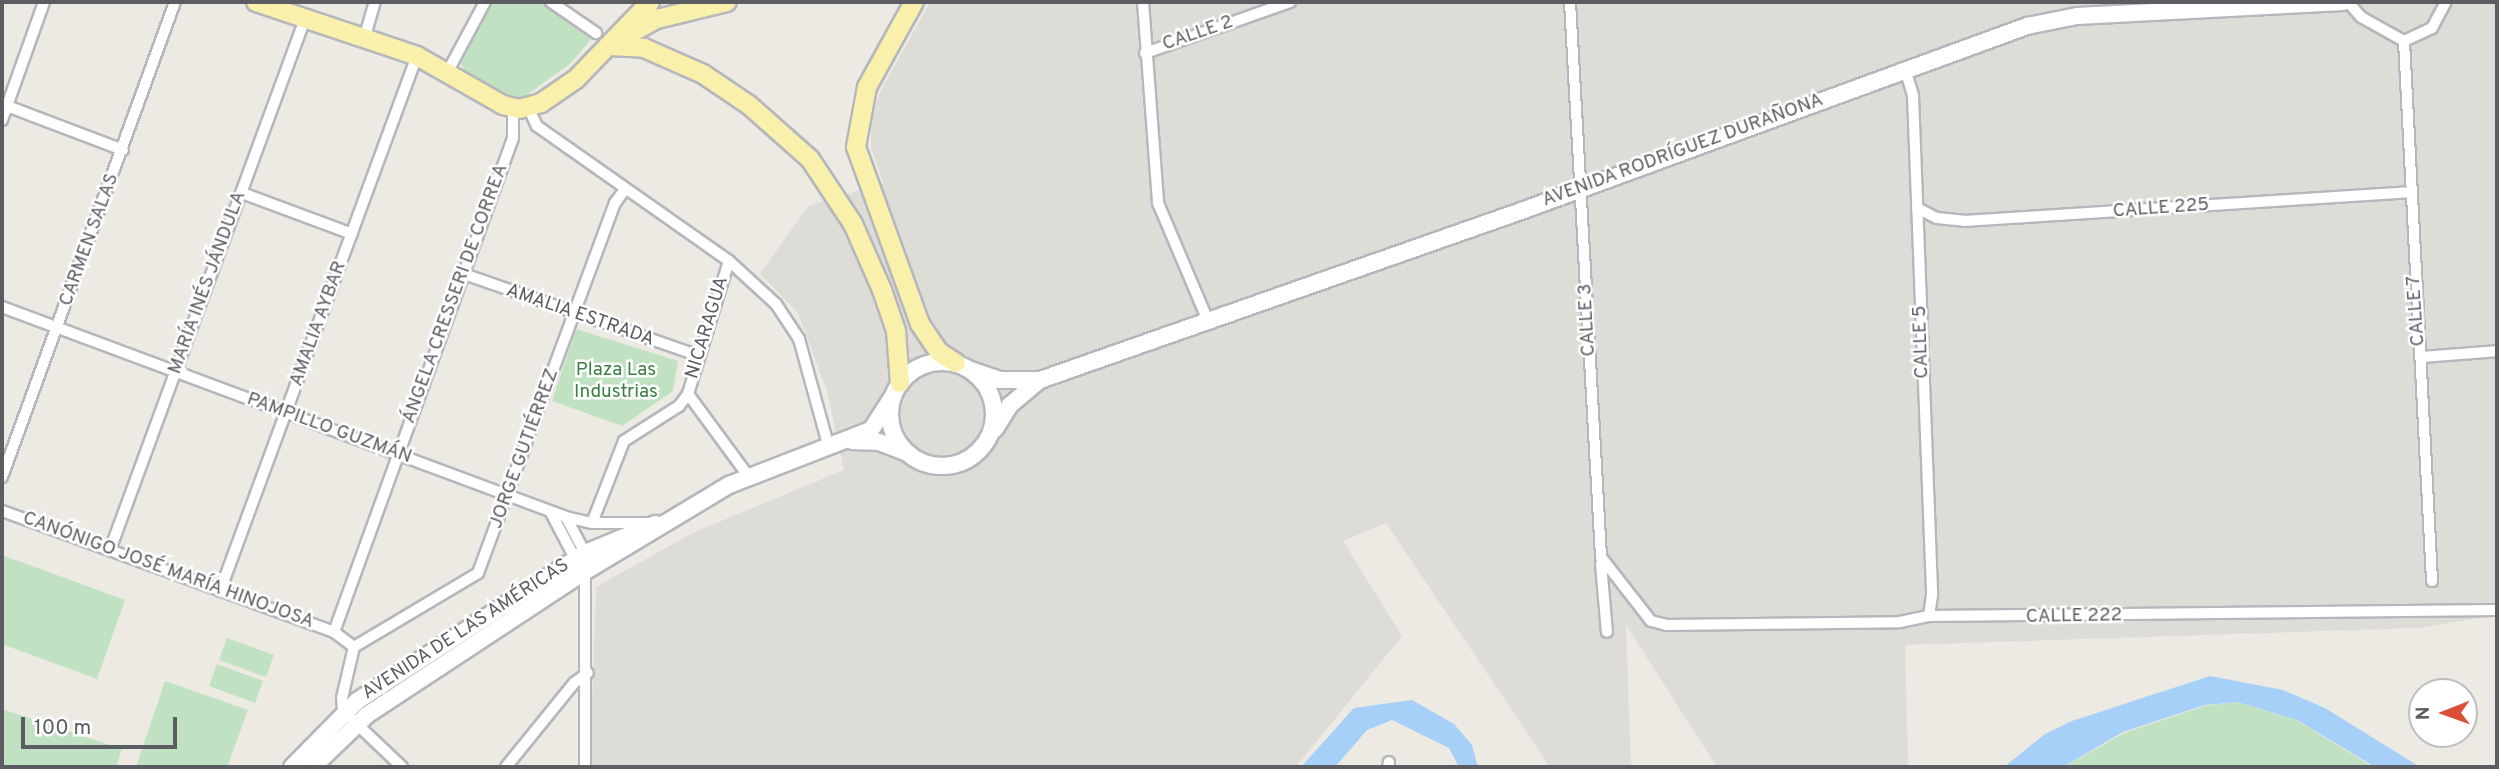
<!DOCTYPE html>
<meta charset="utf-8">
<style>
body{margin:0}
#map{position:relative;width:2499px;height:769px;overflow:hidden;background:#eceae2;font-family:Overpass,sans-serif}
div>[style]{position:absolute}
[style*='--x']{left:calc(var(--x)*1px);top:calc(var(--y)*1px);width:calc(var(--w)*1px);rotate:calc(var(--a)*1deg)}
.industrial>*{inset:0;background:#dedcd7}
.green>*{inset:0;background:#c0e2c2}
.water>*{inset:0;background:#a6d0f8}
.roads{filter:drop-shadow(2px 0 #b5b7bc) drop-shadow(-2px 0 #b5b7bc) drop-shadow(0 2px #b5b7bc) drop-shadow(0 -2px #b5b7bc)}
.minor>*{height:10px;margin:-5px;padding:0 5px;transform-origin:5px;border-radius:5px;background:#fff}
.secondary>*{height:16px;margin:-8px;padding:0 8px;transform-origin:8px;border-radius:8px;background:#fff}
.secondary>.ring{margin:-8px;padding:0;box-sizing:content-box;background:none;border:16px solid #fff;border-radius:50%}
.primary>*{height:18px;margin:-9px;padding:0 9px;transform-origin:9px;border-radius:9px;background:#f8f0ab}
span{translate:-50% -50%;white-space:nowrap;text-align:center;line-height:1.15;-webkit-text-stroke:5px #fff;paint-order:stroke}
.street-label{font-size:19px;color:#5b5d62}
.park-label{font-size:19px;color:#3b8042}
.frame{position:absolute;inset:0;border:4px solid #5b5d62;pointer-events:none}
.north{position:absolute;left:2408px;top:678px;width:70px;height:70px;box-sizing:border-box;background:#fff;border:2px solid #bdbec0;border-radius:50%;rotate:269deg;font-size:19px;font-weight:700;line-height:28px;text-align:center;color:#5b5d62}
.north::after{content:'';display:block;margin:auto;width:24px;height:32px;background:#db4f39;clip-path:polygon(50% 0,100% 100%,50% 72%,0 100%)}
.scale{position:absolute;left:21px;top:717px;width:156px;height:32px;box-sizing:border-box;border:4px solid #5b5d62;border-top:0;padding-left:9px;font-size:21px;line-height:24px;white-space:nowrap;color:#5b5d62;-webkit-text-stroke:5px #fff;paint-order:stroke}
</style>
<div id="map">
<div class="industrial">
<div style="clip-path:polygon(930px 2px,2497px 2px,2497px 615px,2418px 628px,1905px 645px,1908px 767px,1717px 767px,1626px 625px,1631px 767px,1550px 767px,1386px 523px,1343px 541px,1402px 636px,1296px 767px,590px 767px,596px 587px,695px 532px,844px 470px,827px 391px,798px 313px,760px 274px,808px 206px,883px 183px,871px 147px,871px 118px,880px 92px)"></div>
</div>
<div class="green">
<div style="clip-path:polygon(491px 2px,540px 2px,591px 39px,571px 63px,521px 99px,506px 100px,467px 75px,460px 62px)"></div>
<div style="clip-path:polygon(576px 329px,678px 361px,673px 391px,622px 426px,552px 401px)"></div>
<div style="clip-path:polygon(2px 555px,125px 600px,97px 679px,2px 644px)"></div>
<div style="clip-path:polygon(227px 638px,274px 655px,266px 677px,219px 660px)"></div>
<div style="clip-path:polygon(217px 664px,263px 681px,255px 703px,209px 686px)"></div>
<div style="clip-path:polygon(165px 681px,248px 710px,227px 767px,136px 767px)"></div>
<div style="clip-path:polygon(2238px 702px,2296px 720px,2373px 767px,2064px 767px,2124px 733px,2205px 706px)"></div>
<div style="clip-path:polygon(2px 709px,122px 749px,116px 767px,2px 767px)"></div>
</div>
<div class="water">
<div style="clip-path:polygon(2210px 676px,2283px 690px,2325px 708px,2420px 767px,2375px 767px,2297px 720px,2238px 702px,2205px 705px,2123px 732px,2063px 767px,2004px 767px,2045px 734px,2072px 721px)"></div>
<div style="clip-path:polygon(1412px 700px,1454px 724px,1472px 745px,1478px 767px,1459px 767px,1449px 748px,1392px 720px,1367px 730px,1335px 767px,1301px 767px,1354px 708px)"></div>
</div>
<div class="roads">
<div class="minor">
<div style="--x:551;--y:2;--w:55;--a:34.6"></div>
<div style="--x:1143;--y:2;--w:202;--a:85.7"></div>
<div style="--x:1158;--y:203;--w:130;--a:67"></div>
<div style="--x:1570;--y:2;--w:556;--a:86.8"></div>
<div style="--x:1601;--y:557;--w:81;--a:52"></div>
<div style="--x:1651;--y:621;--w:16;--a:14"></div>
<div style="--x:1667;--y:625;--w:233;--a:-0.7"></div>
<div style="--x:1900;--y:622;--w:30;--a:-12"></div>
<div style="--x:1929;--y:616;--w:568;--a:-0.61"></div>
<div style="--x:2348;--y:2;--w:20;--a:49"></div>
<div style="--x:2361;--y:17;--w:49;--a:29.2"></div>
<div style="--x:2404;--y:41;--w:31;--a:-25"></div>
<div style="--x:2432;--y:28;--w:30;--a:-62"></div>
<div style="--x:365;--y:36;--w:35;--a:-74"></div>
<div style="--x:2404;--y:41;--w:541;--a:87.03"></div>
<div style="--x:1145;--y:53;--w:154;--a:-19.4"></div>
<div style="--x:1905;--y:69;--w:28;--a:73"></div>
<div style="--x:1913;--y:96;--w:499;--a:87.8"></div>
<div style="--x:1932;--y:595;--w:21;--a:98"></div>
<div style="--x:448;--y:71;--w:78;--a:-61.8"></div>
<div style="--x:7;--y:106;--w:124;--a:20.8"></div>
<div style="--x:528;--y:107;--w:21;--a:65"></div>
<div style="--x:537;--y:126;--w:235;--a:35.1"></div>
<div style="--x:729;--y:261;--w:64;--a:42.5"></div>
<div style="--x:776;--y:304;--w:42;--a:56.7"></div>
<div style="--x:799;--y:339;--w:113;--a:74.6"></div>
<div style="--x:2;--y:120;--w:125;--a:-70.4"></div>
<div style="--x:242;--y:193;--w:117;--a:20.4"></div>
<div style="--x:1917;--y:208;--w:22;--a:27"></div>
<div style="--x:1937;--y:218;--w:27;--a:6"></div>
<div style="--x:1964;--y:221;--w:446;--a:-3.7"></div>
<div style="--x:464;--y:274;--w:247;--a:19.2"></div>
<div style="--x:2;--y:307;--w:602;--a:20.42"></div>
<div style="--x:566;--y:517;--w:27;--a:13"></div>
<div style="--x:592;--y:523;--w:59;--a:0"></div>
<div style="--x:2421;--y:357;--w:76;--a:-4.5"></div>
<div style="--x:688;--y:394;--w:103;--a:53.7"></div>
<div style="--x:2;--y:477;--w:506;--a:-69.99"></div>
<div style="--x:2;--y:511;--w:353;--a:20"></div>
<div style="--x:550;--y:511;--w:60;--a:62.2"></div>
<div style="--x:566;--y:517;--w:41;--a:62.2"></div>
<div style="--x:585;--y:553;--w:214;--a:90"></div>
<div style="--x:592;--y:523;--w:88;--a:-68.7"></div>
<div style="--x:624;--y:441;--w:65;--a:-32.5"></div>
<div style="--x:679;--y:406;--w:15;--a:-53"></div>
<div style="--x:688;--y:394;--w:139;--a:-72.9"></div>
<div style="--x:110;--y:550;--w:569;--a:-69.84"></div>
<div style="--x:1601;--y:564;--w:68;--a:85"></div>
<div style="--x:220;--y:591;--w:570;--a:-69.79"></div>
<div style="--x:354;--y:647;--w:144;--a:-30.8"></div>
<div style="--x:478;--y:573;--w:395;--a:-69.7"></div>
<div style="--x:615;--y:203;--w:17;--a:-54"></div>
<div style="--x:402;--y:767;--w:81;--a:-136.5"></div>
<div style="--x:343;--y:711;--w:13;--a:-94"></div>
<div style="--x:342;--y:698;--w:52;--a:-76.8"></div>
<div style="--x:354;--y:647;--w:25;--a:-143"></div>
<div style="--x:334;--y:632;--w:525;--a:-70.08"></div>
<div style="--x:513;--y:138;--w:30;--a:-90"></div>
<div style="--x:506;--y:767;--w:108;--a:-51"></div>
<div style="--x:574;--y:683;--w:17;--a:-36"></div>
<div style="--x:1388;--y:767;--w:5;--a:-79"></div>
</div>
<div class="secondary">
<div class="ring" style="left:890px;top:362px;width:88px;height:88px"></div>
<div style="--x:968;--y:369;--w:34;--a:19"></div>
<div style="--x:1000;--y:380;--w:40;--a:0"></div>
<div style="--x:1040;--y:380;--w:513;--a:-19.35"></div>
<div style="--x:1524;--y:210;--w:536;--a:-20.09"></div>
<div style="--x:2027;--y:26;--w:51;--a:-11.3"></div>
<div style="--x:2077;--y:16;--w:266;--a:-3"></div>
<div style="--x:995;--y:429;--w:28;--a:-58"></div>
<div style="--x:1010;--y:405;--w:39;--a:-40"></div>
<div style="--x:852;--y:441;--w:27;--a:2"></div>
<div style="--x:879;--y:442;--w:28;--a:21"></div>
<div style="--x:292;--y:767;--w:93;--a:-45.4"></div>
<div style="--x:357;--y:701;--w:272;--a:-33"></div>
<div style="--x:585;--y:553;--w:76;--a:-22.5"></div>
<div style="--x:313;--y:767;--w:75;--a:-43.9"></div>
<div style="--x:367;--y:715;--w:260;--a:-33.4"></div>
<div style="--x:584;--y:572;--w:169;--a:-31"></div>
<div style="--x:729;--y:485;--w:152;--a:-21.2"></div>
<div style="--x:871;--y:430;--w:40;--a:-57.1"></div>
</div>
<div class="primary">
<div style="--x:256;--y:2;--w:170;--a:18.5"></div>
<div style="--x:417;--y:56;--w:99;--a:29.7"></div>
<div style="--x:503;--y:105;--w:16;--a:14"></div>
<div style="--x:519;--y:109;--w:23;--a:-15"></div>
<div style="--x:541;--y:103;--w:42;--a:-34.4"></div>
<div style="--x:576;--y:79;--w:107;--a:-46.1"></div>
<div style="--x:914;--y:2;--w:97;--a:118.9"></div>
<div style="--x:867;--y:87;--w:61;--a:100.4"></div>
<div style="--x:856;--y:147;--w:188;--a:70.1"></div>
<div style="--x:920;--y:324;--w:34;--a:56"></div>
<div style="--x:939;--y:352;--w:20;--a:33"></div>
<div style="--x:624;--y:37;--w:38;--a:-29"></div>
<div style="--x:657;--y:19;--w:72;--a:-13.7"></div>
<div style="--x:609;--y:46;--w:35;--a:3"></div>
<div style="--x:644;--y:48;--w:64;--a:23.8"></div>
<div style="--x:703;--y:74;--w:55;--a:34"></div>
<div style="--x:749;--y:105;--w:81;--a:41.5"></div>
<div style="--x:810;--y:159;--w:78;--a:56.5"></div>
<div style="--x:853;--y:224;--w:72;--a:66.3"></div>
<div style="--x:882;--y:290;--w:43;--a:71.1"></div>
<div style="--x:896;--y:331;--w:52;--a:85.6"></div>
</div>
</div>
<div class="street-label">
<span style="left:1198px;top:34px;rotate:-19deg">CALLE 2</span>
<span style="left:1683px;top:151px;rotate:-20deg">AVENIDA RODRÍGUEZ DURAÑONA</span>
<span style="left:2161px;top:209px;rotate:-4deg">CALLE 225</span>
<span style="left:90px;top:240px;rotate:-70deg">CARMEN SALAS</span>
<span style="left:208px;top:283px;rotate:-70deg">MARÍA INÉS JÁNDULA</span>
<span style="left:456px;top:294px;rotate:-70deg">ÁNGELA CRESSERI DE CORREA</span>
<span style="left:2417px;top:311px;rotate:-94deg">CALLE 7</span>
<span style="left:580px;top:316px;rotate:19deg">AMALIA ESTRADA</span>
<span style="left:1588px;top:320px;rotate:-93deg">CALLE 3</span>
<span style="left:319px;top:324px;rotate:-70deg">AMALIA AYBAR</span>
<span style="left:708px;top:328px;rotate:-73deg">NICARAGUA</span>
<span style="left:1922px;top:342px;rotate:-92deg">CALLE 5</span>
<span style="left:329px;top:429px;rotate:20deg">PAMPILLO GUZMÁN</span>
<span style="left:525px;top:449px;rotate:-70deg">JORGE GUTIÉRREZ</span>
<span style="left:168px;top:571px;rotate:20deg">CANÓNIGO JOSÉ MARÍA HINOJOSA</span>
<span style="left:2074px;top:617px;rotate:-1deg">CALLE 222</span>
<span style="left:466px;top:630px;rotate:-33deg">AVENIDA DE LAS AMÉRICAS</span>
</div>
<div class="park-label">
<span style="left:616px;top:382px">Plaza Las<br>Industrias</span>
</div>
<div class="frame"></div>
<div class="north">N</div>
<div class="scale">100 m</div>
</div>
